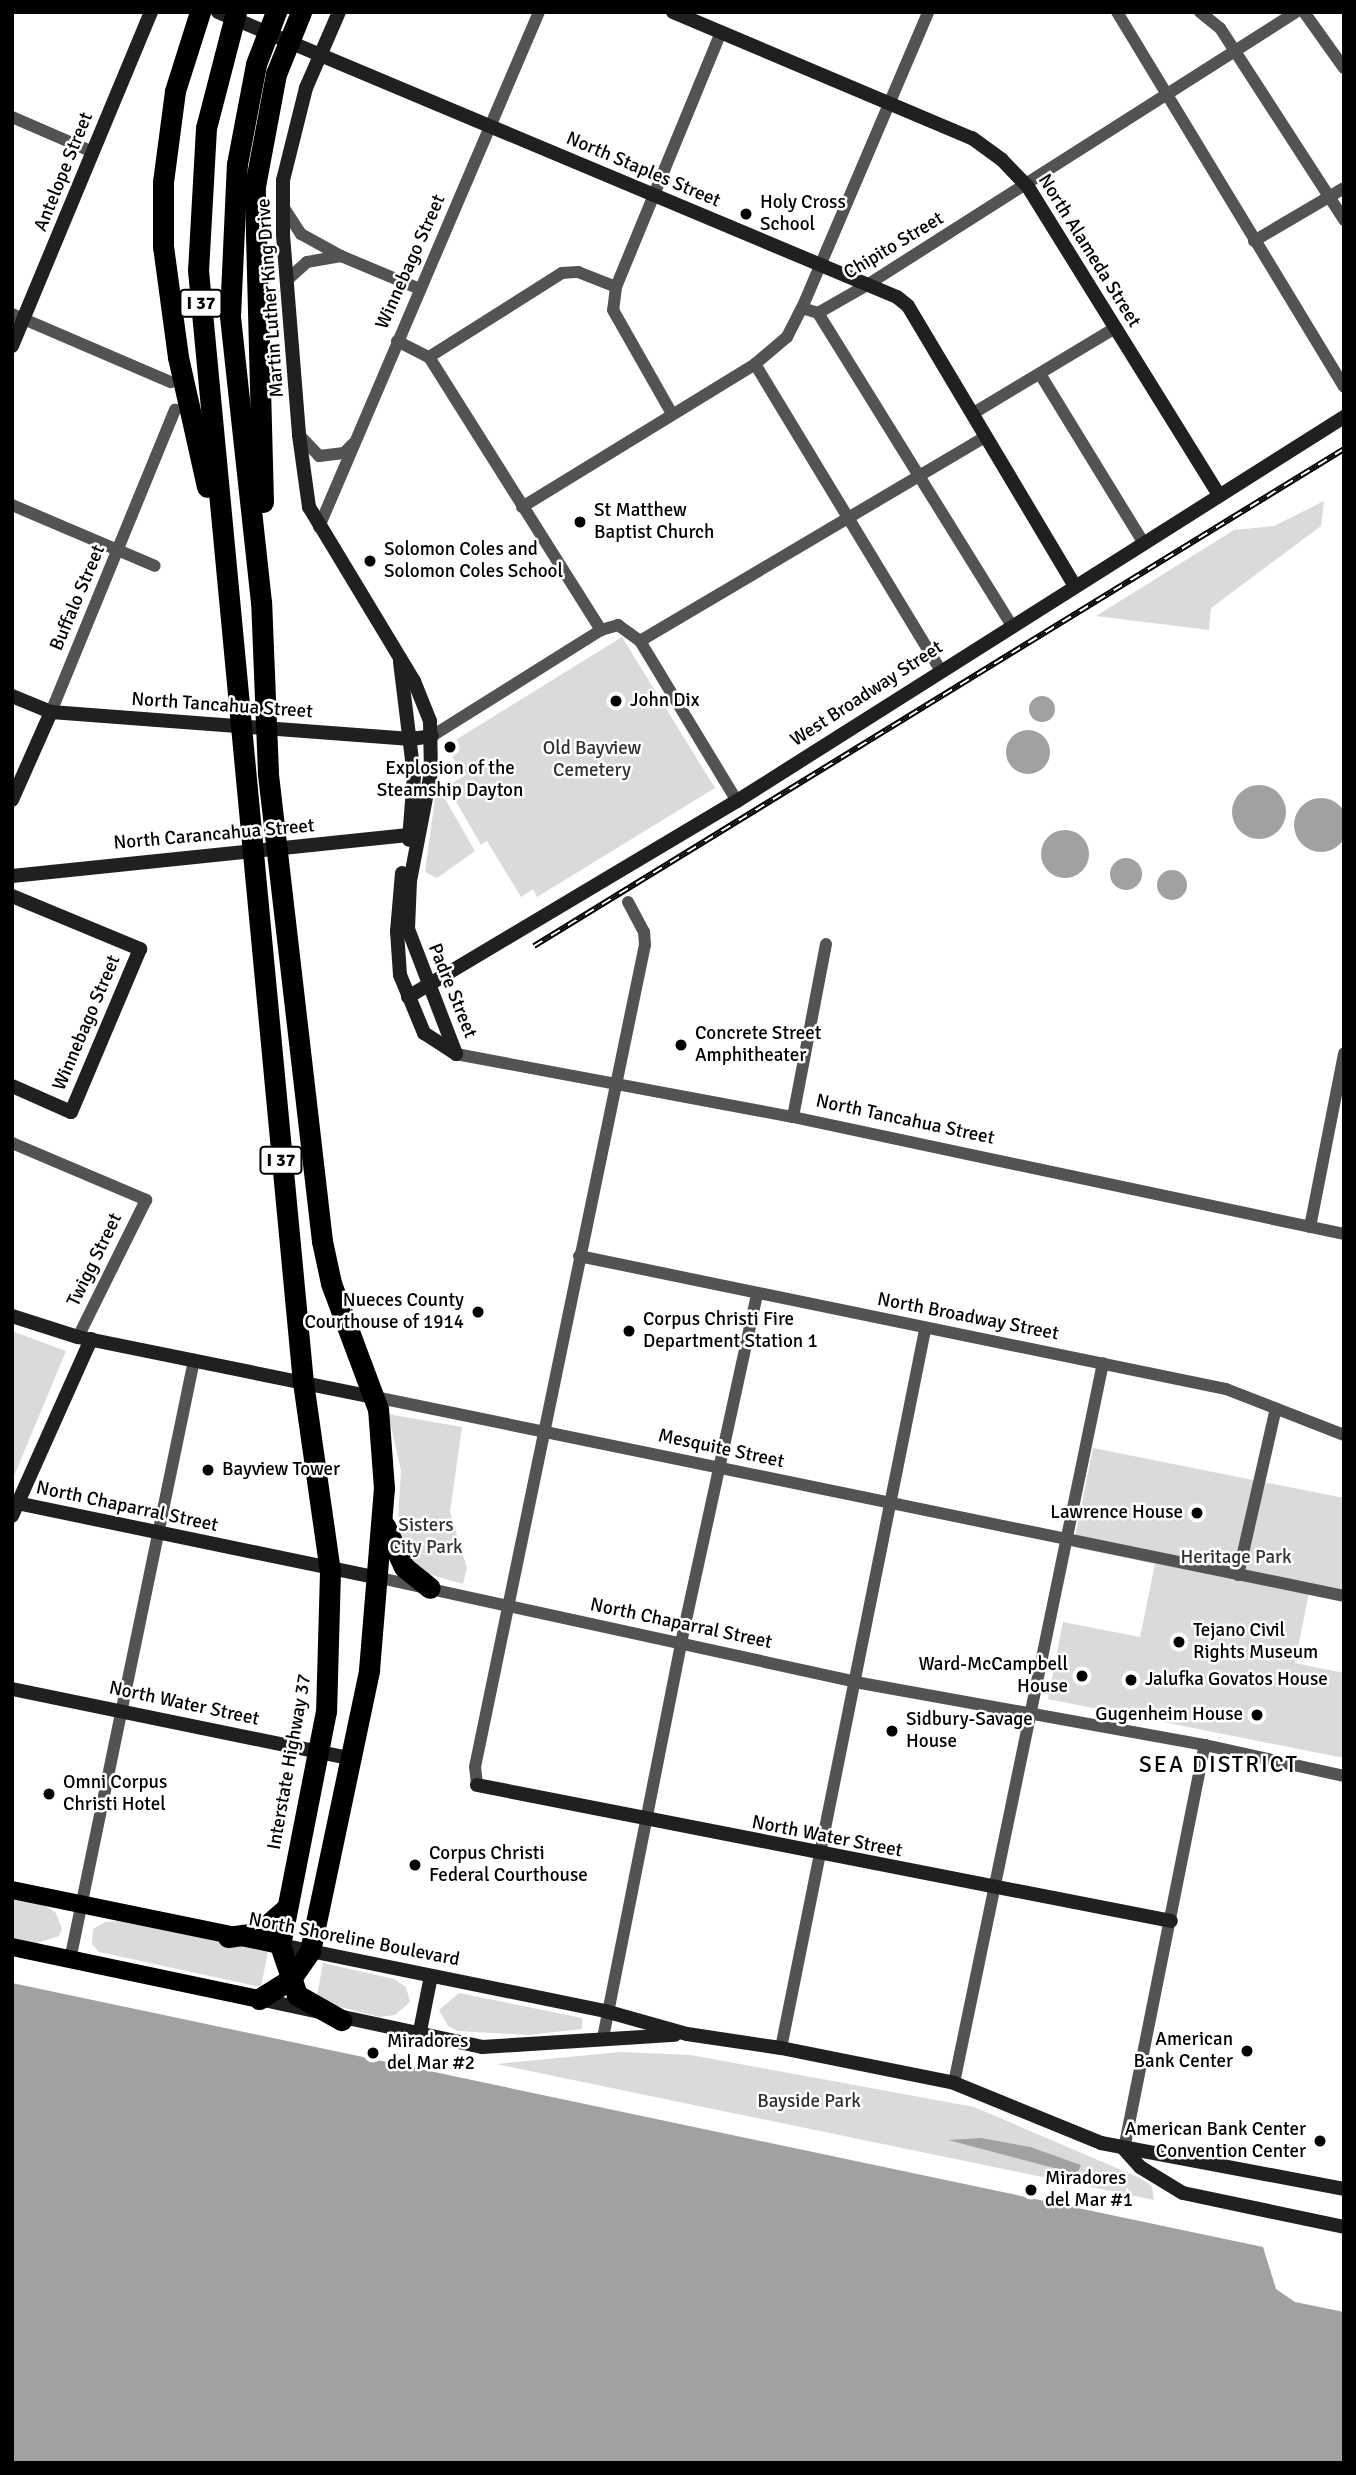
<!DOCTYPE html>
<style>
body{margin:0}
#map{position:relative;width:1356px;height:2475px;overflow:hidden;background:#fff;font-family:Signika,sans-serif}
div>[style]{position:absolute}
[style*='--x']{left:calc(var(--x)*1px);top:calc(var(--y)*1px);width:calc(var(--w)*1px);rotate:calc(var(--a)*1deg)}
.green>*{inset:0;background:#dadada}
.water>*{inset:0;background:#a1a1a1}
.round{border-radius:50%}
.street>*{height:12px;margin:-6px;padding:0 6px;transform-origin:6px;border-radius:6px;background:#535353}
.secondary>*{height:14px;margin:-7px;padding:0 7px;transform-origin:7px;border-radius:7px;background:#202020}
.primary>*{height:18px;margin:-9px;padding:0 9px;transform-origin:9px;border-radius:9px;background:#000}
.highway>*{height:21px;margin:-10.5px;padding:0 10.5px;transform-origin:10.5px;border-radius:10.5px;background:#000}
.rail>*{height:6px;margin-top:-3px;transform-origin:0;background:repeating-linear-gradient(90deg,#fff 0 10px,#000 0 20px);box-sizing:border-box;border-block:2px solid #000}
.dots>*{width:19px;height:19px;translate:-50% -50%;box-sizing:border-box;border:4px solid #fff;border-radius:50%}
span{translate:-50% -50%;white-space:nowrap;text-align:center;line-height:1.15;-webkit-text-stroke:5px #fff;paint-order:stroke}
.shield-label span{padding:2px 5px;background:#fff;border:2px solid;border-radius:5px;-webkit-text-stroke-width:0}
.shield-label{font-size:18px;color:#000;font-weight:700}
.street-label{font-size:19px;color:#000}
.poi-label{font-size:19px;color:#000}
.left{translate:0 -50%;text-align:left}
.right{translate:-100% -50%;text-align:right}
.park-label{font-size:19px;color:#313131}
.quarter-label{font-size:23px;color:#000;letter-spacing:2px}
.frame{position:absolute;inset:0;border:14px solid #000;pointer-events:none}
</style>
<div id="map">
<div class="green">
<div style="clip-path:polygon(1324px 501px,1321px 526px,1211px 608px,1209px 630px,1096px 616px,1234px 530px,1274px 526px)"></div>
<div style="clip-path:polygon(622px 637px,715px 788px,537px 897px,533px 889px,521px 897px,487px 841px,481px 845px,447px 786px,464px 776px,446px 746px)"></div>
<div style="clip-path:polygon(444px 797px,475px 851px,437px 878px,425px 872px,435px 798px)"></div>
<div style="clip-path:polygon(12px 1331px,66px 1351px,12px 1481px)"></div>
<div style="clip-path:polygon(388px 1414px,462px 1427px,450px 1512px,467px 1568px,463px 1584px,421px 1572px,397px 1540px,401px 1470px)"></div>
<div style="clip-path:polygon(1093px 1448px,1344px 1498px,1344px 1594px,1310px 1587px,1295px 1663px,1344px 1673px,1344px 1758px,1048px 1699px,1063px 1622px,1140px 1637px,1155px 1564px,1073px 1547px)"></div>
<div style="clip-path:polygon(12px 1898px,44px 1905px,56px 1913px,62px 1929px,59px 1936px,34px 1944px,12px 1940px)"></div>
<div style="clip-path:polygon(121px 1921px,268px 1951px,261px 1987px,99px 1952px,92px 1944px,93px 1929px,105px 1922px)"></div>
<div style="clip-path:polygon(323px 1963px,394px 1979px,406px 1987px,410px 2002px,395px 2015px,380px 2017px,316px 2001px)"></div>
<div style="clip-path:polygon(459px 1993px,582px 2018px,582px 2029px,528px 2035px,458px 2031px,448px 2026px,439px 2010px)"></div>
<div style="clip-path:polygon(620px 2052px,691px 2055px,974px 2107px,1140px 2178px,1152px 2186px,1154px 2200px,496px 2064px)"></div>
</div>
<div class="water">
<div class="round" style="left:1029px;top:696px;width:26px;height:26px"></div>
<div class="round" style="left:1006px;top:730px;width:44px;height:44px"></div>
<div class="round" style="left:1232px;top:785px;width:54px;height:54px"></div>
<div class="round" style="left:1294px;top:798px;width:54px;height:54px"></div>
<div class="round" style="left:1041px;top:830px;width:48px;height:48px"></div>
<div class="round" style="left:1110px;top:858px;width:32px;height:32px"></div>
<div class="round" style="left:1157px;top:870px;width:30px;height:30px"></div>
<div style="clip-path:polygon(12px 1983px,1263px 2247px,1276px 2289px,1295px 2302px,1344px 2312px,1344px 2463px,12px 2463px)"></div>
<div style="clip-path:polygon(981px 2138px,1030px 2147px,1081px 2165px,1077px 2174px,948px 2140px)"></div>
</div>
<div class="street">
<div style="--x:1117;--y:12;--w:438;--a:58.8"></div>
<div style="--x:1200;--y:12;--w:26;--a:39"></div>
<div style="--x:1220;--y:28;--w:229;--a:57.1"></div>
<div style="--x:1304;--y:12;--w:69;--a:54.5"></div>
<div style="--x:12;--y:117;--w:88;--a:23.4"></div>
<div style="--x:284;--y:208;--w:31;--a:57"></div>
<div style="--x:301;--y:234;--w:46;--a:28.8"></div>
<div style="--x:341;--y:256;--w:35;--a:170"></div>
<div style="--x:307;--y:262;--w:28;--a:138"></div>
<div style="--x:1254;--y:241;--w:104;--a:-30.5"></div>
<div style="--x:341;--y:256;--w:86;--a:22.7"></div>
<div style="--x:616;--y:287;--w:23;--a:97"></div>
<div style="--x:613;--y:310;--w:120;--a:60.4"></div>
<div style="--x:802;--y:308;--w:322;--a:-66.9"></div>
<div style="--x:818;--y:313;--w:370;--a:58.2"></div>
<div style="--x:12;--y:314;--w:173;--a:23.2"></div>
<div style="--x:397;--y:341;--w:36;--a:27"></div>
<div style="--x:429;--y:357;--w:323;--a:57.8"></div>
<div style="--x:429;--y:357;--w:157;--a:-32.3"></div>
<div style="--x:562;--y:273;--w:16;--a:-4"></div>
<div style="--x:578;--y:272;--w:41;--a:21.5"></div>
<div style="--x:616;--y:287;--w:276;--a:-67.6"></div>
<div style="--x:755;--y:364;--w:358;--a:58.8"></div>
<div style="--x:1040;--y:374;--w:197;--a:58.5"></div>
<div style="--x:972;--y:414;--w:167;--a:-31"></div>
<div style="--x:299;--y:435;--w:29;--a:46"></div>
<div style="--x:319;--y:456;--w:25;--a:-7"></div>
<div style="--x:344;--y:453;--w:13;--a:-45"></div>
<div style="--x:12;--y:505;--w:155;--a:23.1"></div>
<div style="--x:522;--y:507;--w:273;--a:-31.5"></div>
<div style="--x:755;--y:364;--w:42;--a:-40.2"></div>
<div style="--x:787;--y:337;--w:33;--a:-63"></div>
<div style="--x:802;--y:308;--w:17;--a:17"></div>
<div style="--x:818;--y:313;--w:56;--a:-29.7"></div>
<div style="--x:867;--y:285;--w:508;--a:-32.47"></div>
<div style="--x:319;--y:527;--w:560;--a:-66.87"></div>
<div style="--x:640;--y:641;--w:401;--a:-30.6"></div>
<div style="--x:51;--y:712;--w:327;--a:-67.7"></div>
<div style="--x:432;--y:736;--w:199;--a:-32.1"></div>
<div style="--x:601;--y:630;--w:18;--a:-16"></div>
<div style="--x:618;--y:625;--w:27;--a:36"></div>
<div style="--x:640;--y:641;--w:187;--a:58.8"></div>
<div style="--x:456;--y:1054;--w:343;--a:10.6"></div>
<div style="--x:793;--y:1117;--w:563;--a:11.99"></div>
<div style="--x:793;--y:1117;--w:176;--a:-79.2"></div>
<div style="--x:12;--y:1143;--w:146;--a:23"></div>
<div style="--x:146;--y:1200;--w:153;--a:116.4"></div>
<div style="--x:1310;--y:1227;--w:177;--a:-78.9"></div>
<div style="--x:579;--y:1256;--w:661;--a:11.62"></div>
<div style="--x:1226;--y:1389;--w:127;--a:21.3"></div>
<div style="--x:370;--y:1396;--w:994;--a:11.6"></div>
<div style="--x:1238;--y:1575;--w:171;--a:-77.2"></div>
<div style="--x:380;--y:1578;--w:486;--a:12.3"></div>
<div style="--x:855;--y:1682;--w:356;--a:10.2"></div>
<div style="--x:1205;--y:1745;--w:142;--a:12.6"></div>
<div style="--x:477;--y:1785;--w:18;--a:-96"></div>
<div style="--x:475;--y:1767;--w:839;--a:-78.32"></div>
<div style="--x:645;--y:945;--w:13;--a:-94"></div>
<div style="--x:644;--y:932;--w:34;--a:-118"></div>
<div style="--x:70;--y:1960;--w:613;--a:-78.32"></div>
<div style="--x:603;--y:2038;--w:403;--a:-78.8"></div>
<div style="--x:681;--y:1643;--w:358;--a:-77.7"></div>
<div style="--x:781;--y:2048;--w:732;--a:-78.66"></div>
<div style="--x:954;--y:2083;--w:735;--a:-78.31"></div>
<div style="--x:1124;--y:2149;--w:412;--a:-78.7"></div>
</div>
<div class="secondary">
<div style="--x:218;--y:12;--w:736;--a:22.77"></div>
<div style="--x:897;--y:297;--w:14;--a:39"></div>
<div style="--x:908;--y:306;--w:324;--a:59.2"></div>
<div style="--x:339;--y:12;--w:83;--a:113.5"></div>
<div style="--x:306;--y:88;--w:95;--a:104"></div>
<div style="--x:283;--y:180;--w:55;--a:90"></div>
<div style="--x:283;--y:235;--w:201;--a:85.4"></div>
<div style="--x:299;--y:435;--w:73;--a:82.1"></div>
<div style="--x:309;--y:507;--w:203;--a:58.9"></div>
<div style="--x:414;--y:681;--w:43;--a:68.2"></div>
<div style="--x:430;--y:721;--w:51;--a:88.9"></div>
<div style="--x:431;--y:772;--w:111;--a:100.9"></div>
<div style="--x:410;--y:881;--w:48;--a:92.4"></div>
<div style="--x:408;--y:929;--w:134;--a:69"></div>
<div style="--x:673;--y:12;--w:324;--a:22.9"></div>
<div style="--x:972;--y:138;--w:37;--a:36"></div>
<div style="--x:1002;--y:160;--w:37;--a:46"></div>
<div style="--x:1028;--y:187;--w:362;--a:58.2"></div>
<div style="--x:12;--y:346;--w:362;--a:-67.4"></div>
<div style="--x:400;--y:662;--w:115;--a:83"></div>
<div style="--x:414;--y:776;--w:64;--a:94.5"></div>
<div style="--x:12;--y:696;--w:42;--a:22.3"></div>
<div style="--x:51;--y:712;--w:361;--a:4.3"></div>
<div style="--x:411;--y:739;--w:21;--a:-8"></div>
<div style="--x:12;--y:800;--w:96;--a:-66.1"></div>
<div style="--x:402;--y:873;--w:58;--a:94.9"></div>
<div style="--x:397;--y:931;--w:44;--a:86.1"></div>
<div style="--x:400;--y:975;--w:63;--a:67.5"></div>
<div style="--x:424;--y:1033;--w:38;--a:33"></div>
<div style="--x:12;--y:876;--w:408;--a:-5.9"></div>
<div style="--x:12;--y:896;--w:139;--a:22.5"></div>
<div style="--x:140;--y:949;--w:177;--a:112.9"></div>
<div style="--x:71;--y:1112;--w:64;--a:-156.2"></div>
<div style="--x:408;--y:997;--w:383;--a:-30.8"></div>
<div style="--x:737;--y:801;--w:718;--a:-32.32"></div>
<div style="--x:12;--y:1316;--w:69;--a:17.7"></div>
<div style="--x:78;--y:1337;--w:296;--a:11.5"></div>
<div style="--x:12;--y:1502;--w:376;--a:11.7"></div>
<div style="--x:12;--y:1516;--w:194;--a:-65.9"></div>
<div style="--x:12;--y:1689;--w:343;--a:11.6"></div>
<div style="--x:477;--y:1785;--w:707;--a:11.09"></div>
<div style="--x:276;--y:1944;--w:336;--a:11.5"></div>
<div style="--x:605;--y:2011;--w:85;--a:15.7"></div>
<div style="--x:687;--y:2034;--w:95;--a:8.5"></div>
<div style="--x:781;--y:2048;--w:177;--a:11.4"></div>
<div style="--x:954;--y:2083;--w:159;--a:22.2"></div>
<div style="--x:1101;--y:2143;--w:247;--a:10.7"></div>
<div style="--x:259;--y:1999;--w:228;--a:12.1"></div>
<div style="--x:482;--y:2047;--w:193;--a:-3.6"></div>
<div style="--x:419;--y:2036;--w:61;--a:-78.7"></div>
<div style="--x:1124;--y:2149;--w:24;--a:48"></div>
<div style="--x:1140;--y:2167;--w:50;--a:31.2"></div>
<div style="--x:1183;--y:2193;--w:165;--a:11.9"></div>
</div>
<div class="primary">
<div style="--x:12;--y:1890;--w:269;--a:11.6"></div>
<div style="--x:12;--y:1947;--w:252;--a:11.9"></div>
</div>
<div class="highway">
<div style="--x:200;--y:12;--w:83;--a:107.6"></div>
<div style="--x:175;--y:91;--w:92;--a:97.5"></div>
<div style="--x:163;--y:182;--w:64;--a:90"></div>
<div style="--x:163;--y:246;--w:112;--a:82.3"></div>
<div style="--x:178;--y:357;--w:133;--a:77.4"></div>
<div style="--x:236;--y:12;--w:120;--a:104.5"></div>
<div style="--x:206;--y:128;--w:142;--a:93.2"></div>
<div style="--x:198;--y:270;--w:1117;--a:84.61"></div>
<div style="--x:303;--y:1382;--w:191;--a:81.9"></div>
<div style="--x:330;--y:1571;--w:140;--a:91.6"></div>
<div style="--x:326;--y:1711;--w:238;--a:101.1"></div>
<div style="--x:280;--y:1945;--w:53;--a:71.2"></div>
<div style="--x:297;--y:1995;--w:51;--a:29.6"></div>
<div style="--x:263;--y:502;--w:316;--a:-91.5"></div>
<div style="--x:255;--y:186;--w:114;--a:-79.4"></div>
<div style="--x:276;--y:74;--w:67;--a:-68"></div>
<div style="--x:385;--y:1526;--w:45;--a:65.1"></div>
<div style="--x:404;--y:1567;--w:33;--a:39"></div>
<div style="--x:228;--y:1937;--w:30;--a:-8"></div>
<div style="--x:258;--y:1933;--w:37;--a:-41"></div>
<div style="--x:259;--y:1999;--w:36;--a:-32"></div>
<div style="--x:290;--y:1980;--w:35;--a:-55"></div>
<div style="--x:310;--y:1951;--w:287;--a:-78.1"></div>
<div style="--x:369;--y:1670;--w:183;--a:-85.3"></div>
<div style="--x:384;--y:1488;--w:79;--a:-94.3"></div>
<div style="--x:378;--y:1409;--w:134;--a:-110.5"></div>
<div style="--x:331;--y:1283;--w:43;--a:-102.1"></div>
<div style="--x:322;--y:1241;--w:471;--a:-96.6"></div>
<div style="--x:268;--y:773;--w:171;--a:-92.3"></div>
<div style="--x:261;--y:602;--w:288;--a:-96.2"></div>
<div style="--x:230;--y:316;--w:152;--a:-87.4"></div>
<div style="--x:237;--y:164;--w:102;--a:-79.2"></div>
<div style="--x:256;--y:64;--w:56;--a:-69"></div>
</div>
<div class="rail">
<div style="--x:534;--y:946;--w:950;--a:-31.53"></div>
</div>
<div class="dots">
<div style="left:746px;top:214px;background:#000"></div>
<div style="left:580px;top:522px;background:#000"></div>
<div style="left:370px;top:561px;background:#000"></div>
<div style="left:616px;top:701px;background:#000"></div>
<div style="left:450px;top:747px;background:#000"></div>
<div style="left:681px;top:1045px;background:#000"></div>
<div style="left:478px;top:1312px;background:#000"></div>
<div style="left:629px;top:1331px;background:#000"></div>
<div style="left:208px;top:1470px;background:#000"></div>
<div style="left:1197px;top:1513px;background:#000"></div>
<div style="left:1179px;top:1642px;background:#000"></div>
<div style="left:1082px;top:1676px;background:#000"></div>
<div style="left:1131px;top:1680px;background:#000"></div>
<div style="left:1257px;top:1715px;background:#000"></div>
<div style="left:892px;top:1731px;background:#000"></div>
<div style="left:49px;top:1794px;background:#000"></div>
<div style="left:415px;top:1865px;background:#000"></div>
<div style="left:1247px;top:2051px;background:#000"></div>
<div style="left:373px;top:2053px;background:#000"></div>
<div style="left:1320px;top:2141px;background:#000"></div>
<div style="left:1031px;top:2190px;background:#000"></div>
</div>
<div class="shield-label">
<span style="left:201px;top:303px">I 37</span>
<span style="left:281px;top:1160px">I 37</span>
</div>
<div class="street-label">
<span style="left:643px;top:170px;rotate:23deg">North Staples Street</span>
<span style="left:64px;top:172px;rotate:-68deg">Antelope Street</span>
<span style="left:894px;top:246px;rotate:-31deg">Chipito Street</span>
<span style="left:1089px;top:251px;rotate:58deg">North Alameda Street</span>
<span style="left:411px;top:262px;rotate:-66deg">Winnebago Street</span>
<span style="left:271px;top:298px;rotate:-94deg">Martin Luther King Drive</span>
<span style="left:78px;top:598px;rotate:-67deg">Buffalo Street</span>
<span style="left:867px;top:694px;rotate:-33deg">West Broadway Street</span>
<span style="left:222px;top:706px;rotate:4deg">North Tancahua Street</span>
<span style="left:214px;top:835px;rotate:-5deg">North Carancahua Street</span>
<span style="left:452px;top:991px;rotate:68deg">Padre Street</span>
<span style="left:87px;top:1023px;rotate:-67deg">Winnebago Street</span>
<span style="left:905px;top:1120px;rotate:12deg">North Tancahua Street</span>
<span style="left:95px;top:1260px;rotate:-64deg">Twigg Street</span>
<span style="left:968px;top:1317px;rotate:11deg">North Broadway Street</span>
<span style="left:721px;top:1449px;rotate:12deg">Mesquite Street</span>
<span style="left:127px;top:1507px;rotate:12deg">North Chaparral Street</span>
<span style="left:681px;top:1624px;rotate:12deg">North Chaparral Street</span>
<span style="left:184px;top:1704px;rotate:12deg">North Water Street</span>
<span style="left:290px;top:1762px;rotate:-80deg">Interstate Highway 37</span>
<span style="left:827px;top:1837px;rotate:11deg">North Water Street</span>
<span style="left:354px;top:1940px;rotate:11deg">North Shoreline Boulevard</span>
</div>
<div class="poi-label">
<span class="left" style="left:760px;top:214px">Holy Cross<br>School</span>
<span class="left" style="left:594px;top:522px">St Matthew<br>Baptist Church</span>
<span class="left" style="left:384px;top:561px">Solomon Coles and<br>Solomon Coles School</span>
<span class="left" style="left:630px;top:701px">John Dix</span>
<span style="left:450px;top:780px">Explosion of the<br>Steamship Dayton</span>
<span class="left" style="left:695px;top:1045px">Concrete Street<br>Amphitheater</span>
<span class="right" style="left:464px;top:1312px">Nueces County<br>Courthouse of 1914</span>
<span class="left" style="left:643px;top:1331px">Corpus Christi Fire<br>Department Station 1</span>
<span class="left" style="left:222px;top:1470px">Bayview Tower</span>
<span class="right" style="left:1183px;top:1513px">Lawrence House</span>
<span class="left" style="left:1193px;top:1642px">Tejano Civil<br>Rights Museum</span>
<span class="right" style="left:1068px;top:1676px">Ward-McCampbell<br>House</span>
<span class="left" style="left:1145px;top:1680px">Jalufka Govatos House</span>
<span class="right" style="left:1243px;top:1715px">Gugenheim House</span>
<span class="left" style="left:906px;top:1731px">Sidbury-Savage<br>House</span>
<span class="left" style="left:63px;top:1794px">Omni Corpus<br>Christi Hotel</span>
<span class="left" style="left:429px;top:1865px">Corpus Christi<br>Federal Courthouse</span>
<span class="right" style="left:1233px;top:2051px">American<br>Bank Center</span>
<span class="left" style="left:387px;top:2053px">Miradores<br>del Mar #2</span>
<span class="right" style="left:1306px;top:2141px">American Bank Center<br>Convention Center</span>
<span class="left" style="left:1045px;top:2190px">Miradores<br>del Mar #1</span>
</div>
<div class="park-label">
<span style="left:592px;top:760px">Old Bayview<br>Cemetery</span>
<span style="left:426px;top:1537px">Sisters<br>City Park</span>
<span style="left:1236px;top:1558px">Heritage Park</span>
<span style="left:809px;top:2102px">Bayside Park</span>
</div>
<div class="quarter-label">
<span style="left:1219px;top:1765px">SEA DISTRICT</span>
</div>
<div class="frame"></div>
</div>
